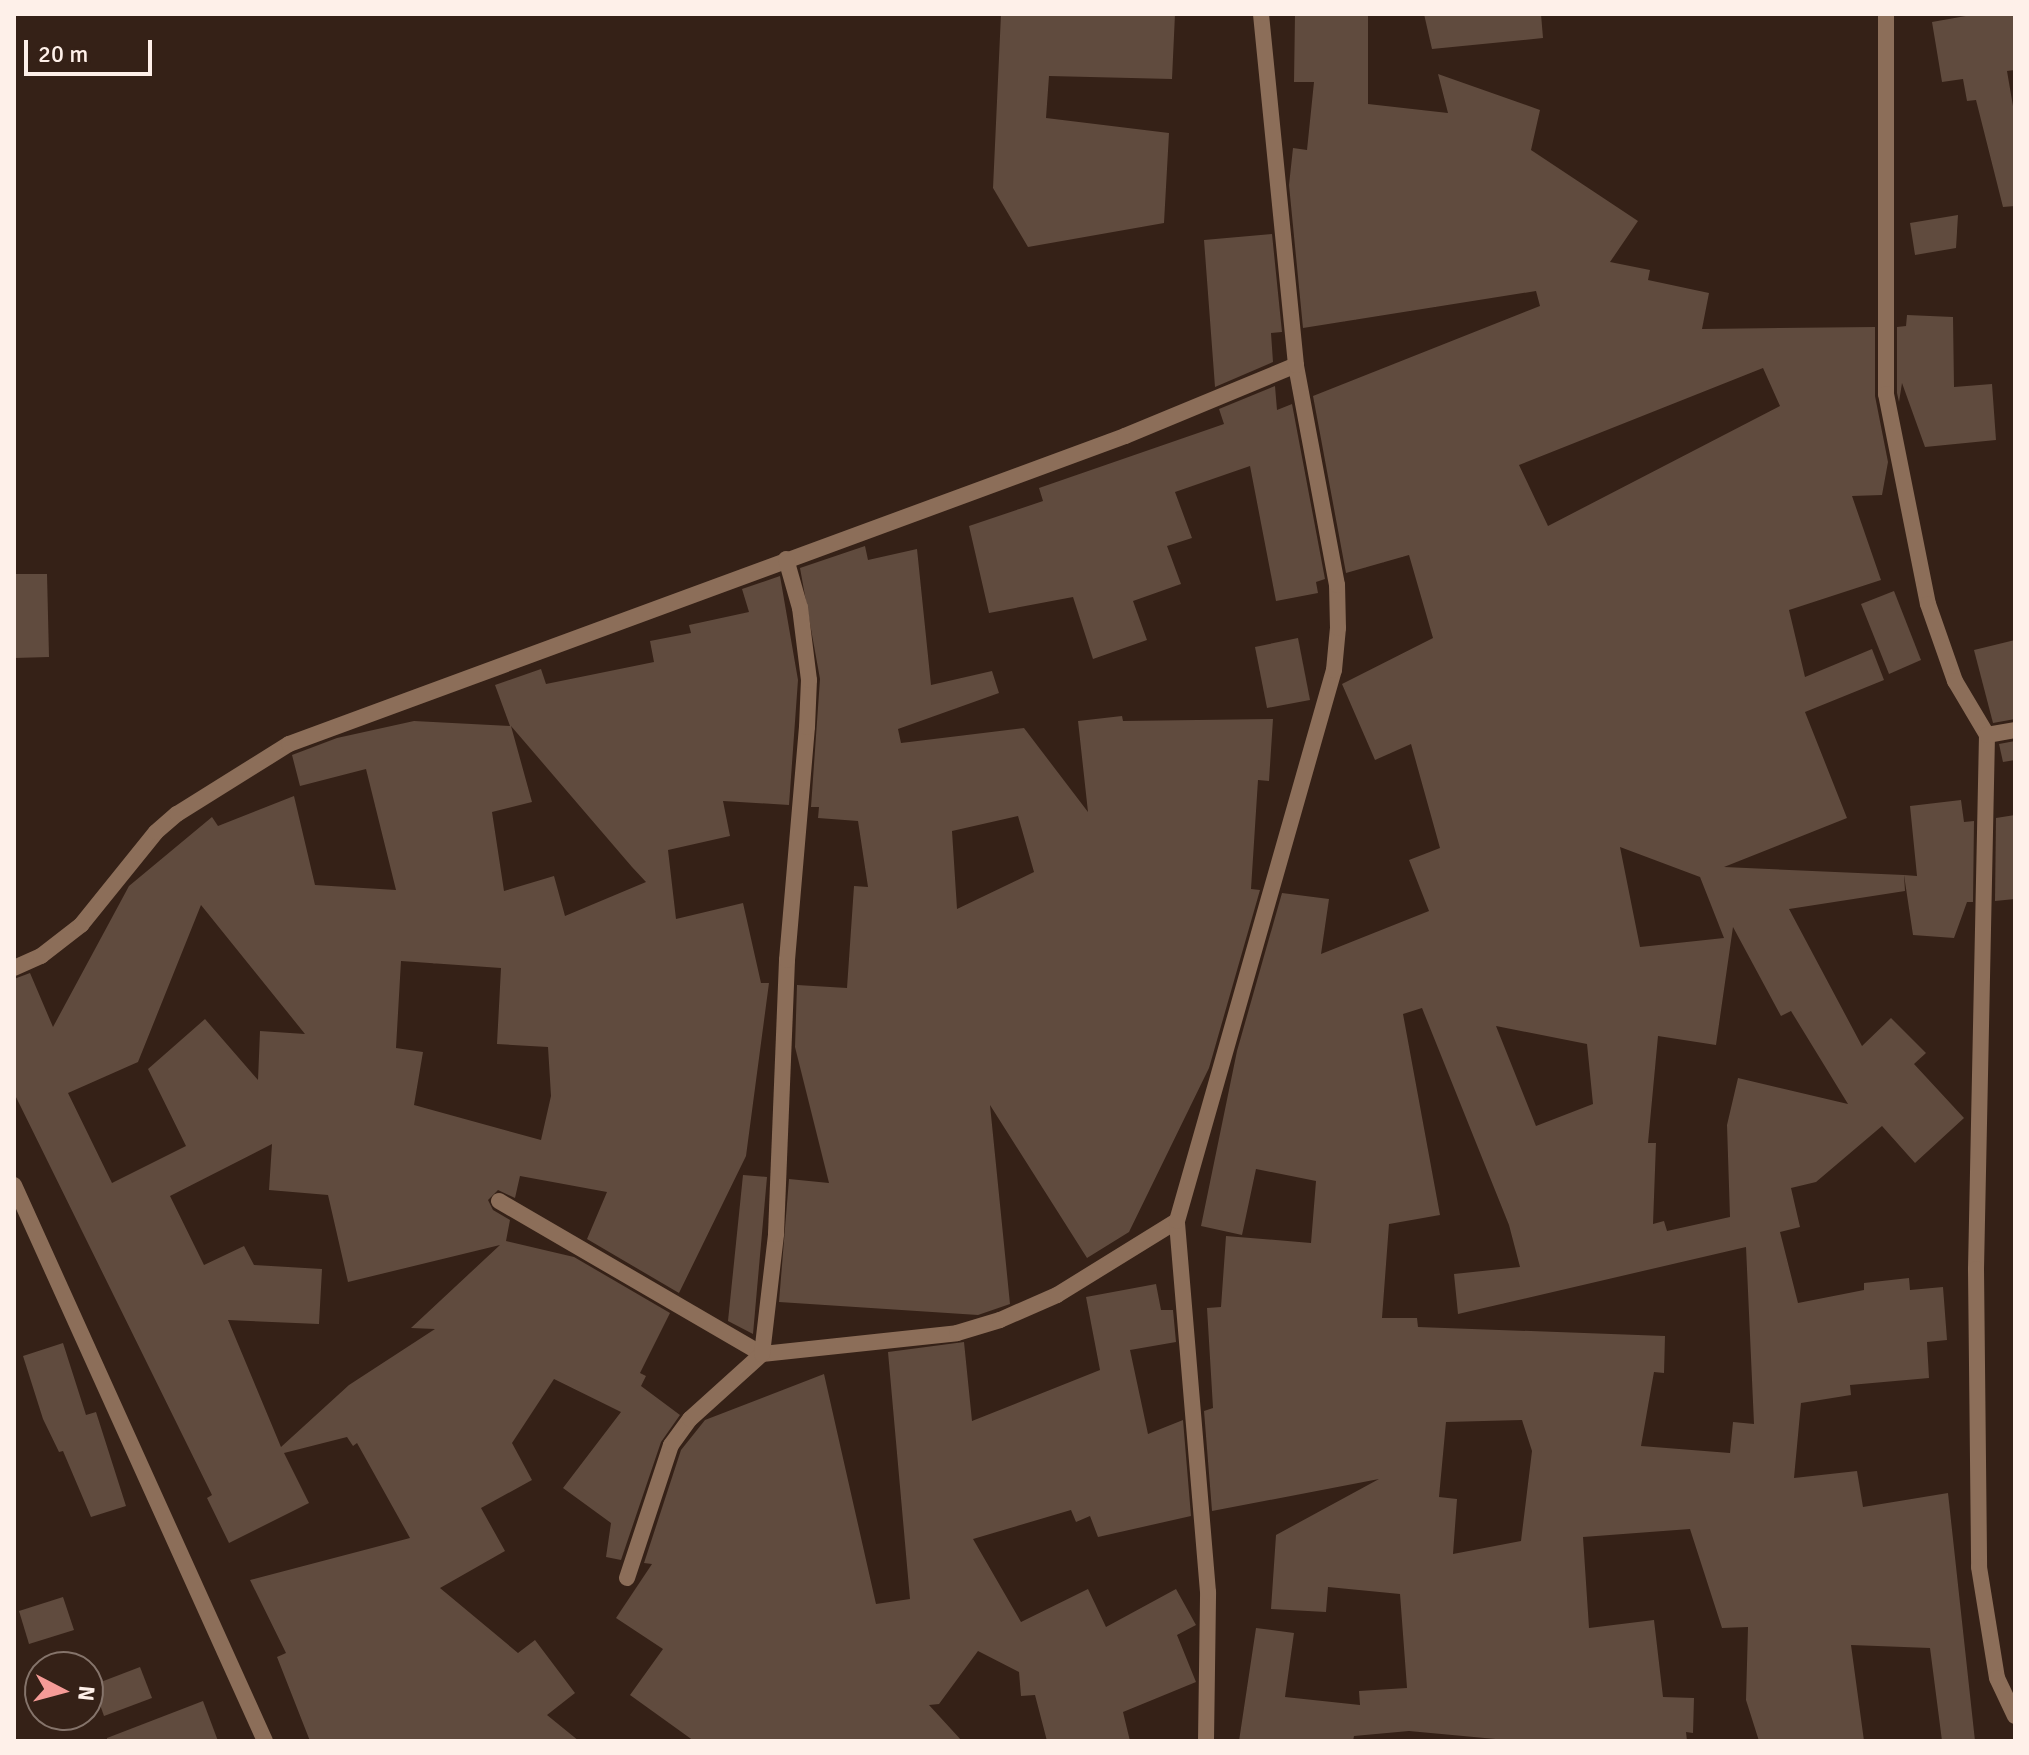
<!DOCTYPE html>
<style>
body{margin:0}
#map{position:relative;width:2029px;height:1755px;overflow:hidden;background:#352117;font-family:Signika,sans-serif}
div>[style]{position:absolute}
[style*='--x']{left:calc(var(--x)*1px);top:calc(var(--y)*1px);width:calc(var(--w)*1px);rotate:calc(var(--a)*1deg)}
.building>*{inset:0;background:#604b3e}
.minor>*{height:16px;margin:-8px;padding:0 8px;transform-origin:8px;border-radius:8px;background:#8c6e59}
span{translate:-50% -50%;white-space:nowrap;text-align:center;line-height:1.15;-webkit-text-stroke:6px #352117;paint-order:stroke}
.frame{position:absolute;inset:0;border:16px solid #fef0e9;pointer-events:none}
.north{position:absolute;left:24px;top:1651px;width:80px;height:80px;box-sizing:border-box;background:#352117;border:2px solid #85746b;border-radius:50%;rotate:96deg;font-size:22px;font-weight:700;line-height:32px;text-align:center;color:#fef0e9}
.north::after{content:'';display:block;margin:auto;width:28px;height:36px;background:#f59b97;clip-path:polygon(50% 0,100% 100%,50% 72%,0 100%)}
.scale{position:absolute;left:24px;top:40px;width:128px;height:36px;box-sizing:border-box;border:4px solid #fef0e9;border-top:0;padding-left:10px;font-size:24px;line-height:28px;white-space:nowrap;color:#fef0e9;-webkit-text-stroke:6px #352117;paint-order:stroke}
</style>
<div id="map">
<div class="building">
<div style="clip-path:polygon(1001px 14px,1175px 14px,1172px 79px,1049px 76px,1046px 118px,1169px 133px,1164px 223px,1028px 247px,993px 188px)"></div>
<div style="clip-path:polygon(evenodd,1295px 14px,1368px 14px,1368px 104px,1448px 113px,1438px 74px,1540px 110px,1531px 150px,1638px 221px,1610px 262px,1650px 270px,1648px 280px,1709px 293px,1702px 329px,1875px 327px,1875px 396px,1888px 462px,1882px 495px,1852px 496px,1881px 580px,1789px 610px,1805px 677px,1872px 649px,1884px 680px,1805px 712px,1847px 818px,1724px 867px,1904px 875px,1905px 891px,1789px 909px,1862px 1046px,1891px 1018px,1926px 1053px,1914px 1064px,1964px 1118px,1915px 1163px,1882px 1126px,1816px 1182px,1791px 1188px,1800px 1227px,1780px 1232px,1798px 1303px,1864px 1290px,1864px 1283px,1909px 1278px,1910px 1290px,1943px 1287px,1947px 1340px,1927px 1342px,1929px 1378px,1850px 1385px,1851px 1395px,1801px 1403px,1794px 1478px,1857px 1471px,1863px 1507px,1948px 1493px,1975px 1741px,1942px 1741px,1930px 1648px,1851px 1645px,1864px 1741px,1759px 1741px,1746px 1700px,1748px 1627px,1722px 1628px,1690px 1529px,1583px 1537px,1589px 1628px,1654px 1620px,1663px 1697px,1694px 1698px,1693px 1733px,1686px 1732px,1687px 1741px,1517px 1741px,1409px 1731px,1354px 1736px,1353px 1741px,1239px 1741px,1256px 1628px,1294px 1633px,1285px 1697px,1360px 1705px,1359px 1691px,1407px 1688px,1400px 1594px,1328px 1587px,1326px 1612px,1271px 1609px,1276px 1535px,1379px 1479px,1212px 1511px,1204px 1411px,1213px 1408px,1207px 1308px,1221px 1307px,1226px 1236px,1311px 1243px,1316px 1181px,1256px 1169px,1242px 1235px,1201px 1226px,1237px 1051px,1282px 893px,1329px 899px,1321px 954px,1429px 911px,1409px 860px,1440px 848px,1411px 744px,1375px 760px,1342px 684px,1433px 638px,1409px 555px,1346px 573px,1313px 396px,1540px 306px,1536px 291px,1303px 328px,1289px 185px,1293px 148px,1307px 150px,1314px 82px,1294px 82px,1295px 14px,1763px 368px,1780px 406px,1548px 526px,1519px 465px,1763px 368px,1295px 14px,1620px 847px,1700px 877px,1724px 938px,1640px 947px,1620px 847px,1295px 14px,1733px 927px,1781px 1016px,1791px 1011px,1848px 1104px,1738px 1078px,1727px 1125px,1730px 1217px,1667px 1231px,1664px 1221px,1653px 1224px,1656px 1143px,1648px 1143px,1658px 1036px,1716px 1045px,1733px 927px,1295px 14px,1422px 1008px,1509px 1225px,1520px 1267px,1454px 1274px,1458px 1314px,1746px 1247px,1754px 1424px,1733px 1422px,1730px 1453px,1641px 1446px,1654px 1372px,1664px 1373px,1665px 1336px,1418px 1327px,1417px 1318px,1382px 1318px,1389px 1224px,1440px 1215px,1403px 1014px,1422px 1008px,1295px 14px,1496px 1026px,1587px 1044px,1593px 1104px,1536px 1126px,1496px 1026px,1295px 14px,1522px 1420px,1532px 1451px,1521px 1541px,1453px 1554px,1457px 1499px,1439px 1497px,1446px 1422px,1522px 1420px)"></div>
<div style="clip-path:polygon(1424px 14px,1541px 14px,1543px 38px,1432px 49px)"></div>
<div style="clip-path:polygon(1977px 14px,2015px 14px,2015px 70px,2007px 71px,2015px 118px,2015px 206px,2003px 207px,1976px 100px,1967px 101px,1963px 79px,1942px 82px,1932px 22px)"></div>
<div style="clip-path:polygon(1958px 215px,1956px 248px,1915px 255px,1910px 223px)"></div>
<div style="clip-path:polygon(1272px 234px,1282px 332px,1271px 333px,1273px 362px,1215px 387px,1204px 240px)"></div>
<div style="clip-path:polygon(1907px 315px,1953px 317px,1954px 387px,1992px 384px,1996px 440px,1925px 447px,1902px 383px,1899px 402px,1897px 393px,1897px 327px,1906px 326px)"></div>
<div style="clip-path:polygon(1275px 386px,1277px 410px,1292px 404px,1325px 579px,1316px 582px,1318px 593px,1276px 601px,1250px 466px,1175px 492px,1192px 538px,1167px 546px,1181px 584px,1133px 601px,1147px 640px,1093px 659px,1073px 597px,989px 613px,969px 526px,1043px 501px,1039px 488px,1224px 424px,1219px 409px)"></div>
<div style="clip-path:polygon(evenodd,865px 546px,868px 560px,917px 549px,931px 685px,992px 671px,999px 693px,898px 729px,901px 743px,1024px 728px,1088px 812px,1078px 721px,1122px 716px,1123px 721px,1273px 719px,1269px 781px,1258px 780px,1251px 889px,1260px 890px,1209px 1068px,1129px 1232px,1087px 1258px,990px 1105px,1010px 1304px,978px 1315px,779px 1302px,789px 1179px,829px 1183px,795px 1047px,797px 985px,847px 988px,854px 886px,868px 887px,858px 821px,818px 818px,819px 807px,811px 807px,820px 679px,800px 568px,865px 546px,1018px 816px,1034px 872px,957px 909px,952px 831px,1018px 816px)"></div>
<div style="clip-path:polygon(14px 574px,47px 574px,49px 657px,14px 658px)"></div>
<div style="clip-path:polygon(evenodd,780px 576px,798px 680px,789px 805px,723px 801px,730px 836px,668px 850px,676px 919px,743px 903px,761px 983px,769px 983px,746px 1156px,679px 1293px,587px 1239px,607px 1192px,520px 1176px,515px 1198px,498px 1190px,488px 1200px,493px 1210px,510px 1220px,506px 1241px,574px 1257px,670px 1313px,640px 1373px,646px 1376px,641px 1386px,680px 1415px,661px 1442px,621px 1560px,606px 1557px,611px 1523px,563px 1488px,621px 1412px,554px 1379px,512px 1443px,532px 1480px,481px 1508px,505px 1551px,440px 1588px,518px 1653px,535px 1640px,575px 1693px,547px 1715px,579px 1741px,310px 1741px,277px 1657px,286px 1653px,250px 1580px,410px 1538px,357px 1443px,353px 1446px,347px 1437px,284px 1453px,309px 1503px,229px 1543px,207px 1498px,212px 1495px,14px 1093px,14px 979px,30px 973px,53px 1027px,129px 886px,212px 817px,218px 826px,294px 796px,315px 885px,396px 890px,366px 769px,300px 786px,292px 755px,337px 738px,414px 721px,510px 726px,495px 685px,541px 669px,546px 684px,654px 662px,650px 641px,691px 633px,689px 625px,749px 612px,742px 589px,780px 576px,511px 726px,632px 867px,646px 882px,565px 916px,554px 876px,504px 891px,492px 812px,532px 802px,511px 726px,780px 576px,201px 905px,305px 1034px,260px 1031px,258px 1080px,205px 1019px,148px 1069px,186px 1146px,112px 1183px,68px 1093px,138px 1062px,201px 905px,780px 576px,401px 961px,501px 968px,497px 1044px,548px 1047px,551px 1096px,541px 1140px,414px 1105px,423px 1052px,396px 1048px,401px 961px,780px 576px,272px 1144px,269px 1190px,328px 1195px,348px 1282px,500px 1245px,411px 1328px,435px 1329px,349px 1385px,281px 1447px,228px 1320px,319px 1324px,322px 1269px,254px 1265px,244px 1246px,204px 1265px,170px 1196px,272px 1144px)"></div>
<div style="clip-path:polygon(1894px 591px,1921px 660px,1889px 674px,1861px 604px)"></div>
<div style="clip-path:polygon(1298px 638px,1310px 700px,1267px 708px,1255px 647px)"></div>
<div style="clip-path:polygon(2015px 640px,2015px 719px,1993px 723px,1974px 650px)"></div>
<div style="clip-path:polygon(2015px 741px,2015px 760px,2003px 762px,1999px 744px)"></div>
<div style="clip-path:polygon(1961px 800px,1964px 822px,1974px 821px,1973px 902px,1967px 902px,1954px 938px,1913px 935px,1904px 875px,1917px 876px,1910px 806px)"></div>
<div style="clip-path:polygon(2015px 815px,2015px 899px,1995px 901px,1996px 818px)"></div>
<div style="clip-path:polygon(743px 1175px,767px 1177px,753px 1334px,728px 1321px)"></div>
<div style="clip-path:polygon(1156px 1284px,1161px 1310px,1173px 1310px,1176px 1342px,1130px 1350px,1148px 1434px,1183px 1420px,1191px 1516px,1098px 1537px,1090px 1516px,1076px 1522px,1071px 1510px,973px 1539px,1021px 1622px,1088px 1589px,1106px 1627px,1176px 1589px,1196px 1625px,1177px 1635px,1196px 1682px,1123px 1712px,1130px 1741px,1047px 1741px,1035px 1695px,1021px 1696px,1019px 1672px,978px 1651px,939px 1704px,929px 1705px,962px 1741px,694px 1741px,630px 1695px,663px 1649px,616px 1618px,652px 1564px,644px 1563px,681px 1450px,705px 1420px,824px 1374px,876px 1604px,910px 1599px,888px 1352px,964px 1342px,972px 1421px,1100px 1370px,1086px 1297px)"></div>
<div style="clip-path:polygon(63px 1343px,86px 1415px,96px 1412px,126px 1506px,91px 1517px,63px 1451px,59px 1452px,43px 1419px,23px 1356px)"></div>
<div style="clip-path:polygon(63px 1597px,74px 1630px,29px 1644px,19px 1611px)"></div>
<div style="clip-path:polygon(140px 1667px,152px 1698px,104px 1716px,93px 1685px)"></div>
<div style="clip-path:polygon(203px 1701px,218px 1741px,107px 1741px,107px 1738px)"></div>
</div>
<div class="minor">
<div style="--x:1886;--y:14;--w:380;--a:90"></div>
<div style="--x:1886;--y:394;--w:214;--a:78.7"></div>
<div style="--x:1928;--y:604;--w:82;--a:70.7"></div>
<div style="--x:1955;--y:681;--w:63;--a:59.3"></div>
<div style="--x:1987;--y:735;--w:534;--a:91.18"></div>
<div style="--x:1976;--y:1269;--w:298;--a:89.4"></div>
<div style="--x:1979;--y:1567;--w:112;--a:80.8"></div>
<div style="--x:1997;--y:1678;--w:42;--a:64.7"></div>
<div style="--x:1987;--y:735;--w:28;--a:-10"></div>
<div style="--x:14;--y:968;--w:30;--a:-24"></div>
<div style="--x:41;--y:956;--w:51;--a:-37.8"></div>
<div style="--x:81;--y:925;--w:119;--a:-51.1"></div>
<div style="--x:156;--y:832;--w:28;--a:-41"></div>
<div style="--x:177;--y:814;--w:132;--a:-32"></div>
<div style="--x:289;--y:744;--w:891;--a:-20.22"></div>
<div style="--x:1125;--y:436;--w:185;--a:-22.5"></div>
<div style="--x:14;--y:1185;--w:610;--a:65.7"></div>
<div style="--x:499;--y:1201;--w:304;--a:30.2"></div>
<div style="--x:762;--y:1354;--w:196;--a:-6.1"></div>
<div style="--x:957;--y:1333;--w:45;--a:-16.8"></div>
<div style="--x:1000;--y:1320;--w:62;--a:-23.7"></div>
<div style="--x:1057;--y:1295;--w:141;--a:-31.7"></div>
<div style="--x:627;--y:1578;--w:140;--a:-71.7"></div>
<div style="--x:671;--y:1445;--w:32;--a:-54"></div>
<div style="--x:690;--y:1419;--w:97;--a:-42.1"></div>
<div style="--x:762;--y:1354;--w:121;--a:-83.3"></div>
<div style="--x:776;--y:1234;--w:274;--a:-87.7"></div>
<div style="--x:787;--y:960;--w:234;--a:-85.1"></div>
<div style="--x:807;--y:727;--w:47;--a:-87.6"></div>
<div style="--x:809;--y:680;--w:73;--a:-97.1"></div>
<div style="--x:800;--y:608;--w:51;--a:-105.9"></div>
<div style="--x:1206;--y:1741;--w:149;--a:-89.2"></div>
<div style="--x:1208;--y:1592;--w:372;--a:-94.8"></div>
<div style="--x:1177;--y:1221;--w:573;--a:-74.1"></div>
<div style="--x:1334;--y:670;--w:42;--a:-84.6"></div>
<div style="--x:1338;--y:628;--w:43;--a:-91.3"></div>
<div style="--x:1337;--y:585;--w:224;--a:-100.6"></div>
<div style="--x:1296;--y:365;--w:353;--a:-95.7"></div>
</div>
<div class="frame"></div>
<div class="north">N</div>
<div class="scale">20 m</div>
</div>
